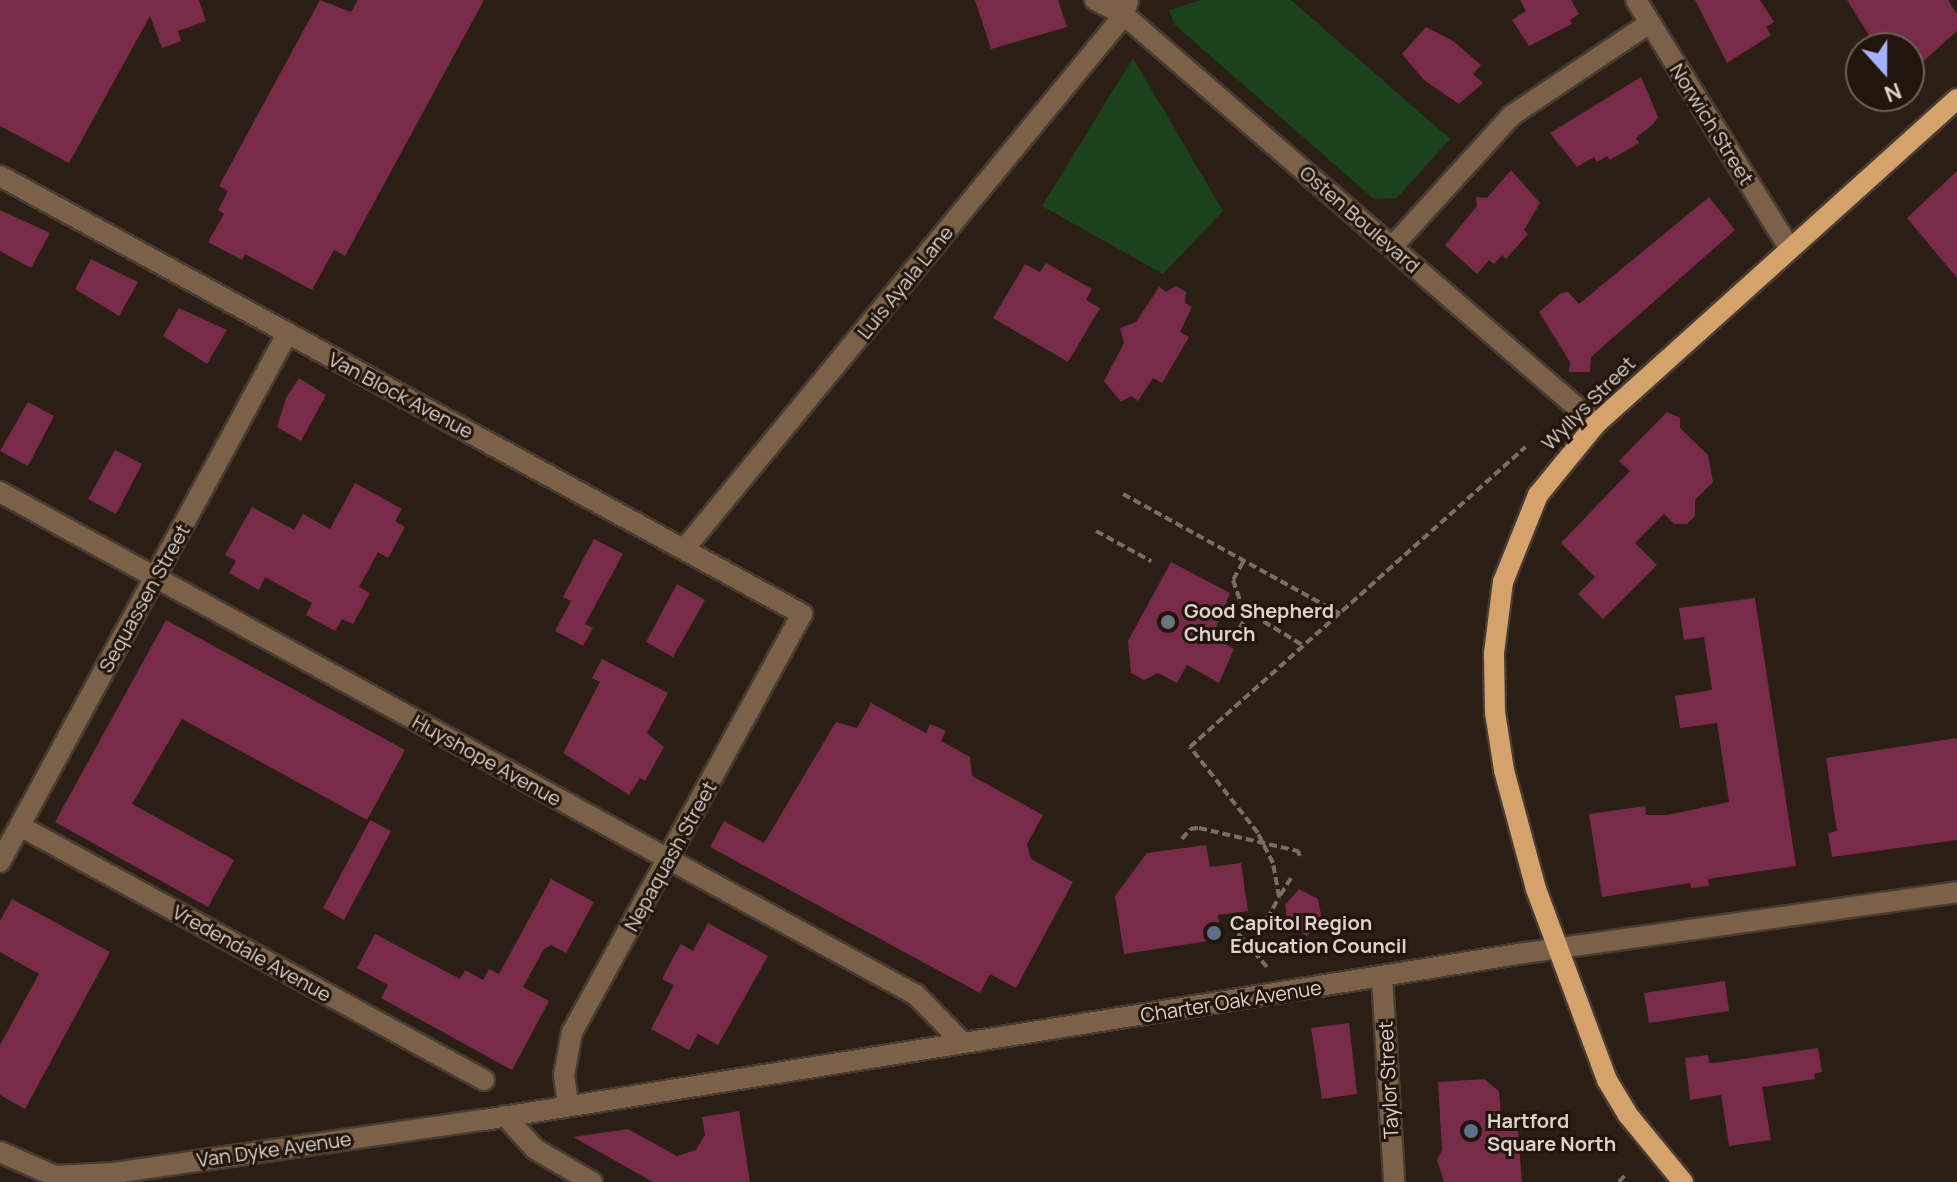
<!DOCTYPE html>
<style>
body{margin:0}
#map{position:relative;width:1957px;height:1182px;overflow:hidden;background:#2b1e15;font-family:Manrope,sans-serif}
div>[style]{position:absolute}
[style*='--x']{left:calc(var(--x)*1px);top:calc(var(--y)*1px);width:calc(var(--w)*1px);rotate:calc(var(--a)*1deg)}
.green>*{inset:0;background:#1c421b}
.building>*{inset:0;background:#772b48}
.path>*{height:4px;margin-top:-2px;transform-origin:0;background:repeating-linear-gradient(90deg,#796e66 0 8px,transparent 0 12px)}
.roads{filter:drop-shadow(2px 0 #473b32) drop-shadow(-2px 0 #473b32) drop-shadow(0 2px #473b32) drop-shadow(0 -2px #473b32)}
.minor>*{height:20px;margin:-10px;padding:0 10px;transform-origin:10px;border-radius:10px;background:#7a6148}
.major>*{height:20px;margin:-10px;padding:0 10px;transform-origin:10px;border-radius:10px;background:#d5a26c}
.dots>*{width:22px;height:22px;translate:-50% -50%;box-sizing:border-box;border:4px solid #21150c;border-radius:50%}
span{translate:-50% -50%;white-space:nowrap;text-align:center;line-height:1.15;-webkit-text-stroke:6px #21150c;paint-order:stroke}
.street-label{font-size:20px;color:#dcd3cd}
.poi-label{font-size:20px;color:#dcd3cd;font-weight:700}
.left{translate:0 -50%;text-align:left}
.north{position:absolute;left:1845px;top:32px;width:80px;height:80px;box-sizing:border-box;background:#21150c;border:2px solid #6c6159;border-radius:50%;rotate:159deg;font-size:22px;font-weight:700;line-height:32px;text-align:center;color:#dcd3cd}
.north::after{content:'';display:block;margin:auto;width:28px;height:36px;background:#a4b1fc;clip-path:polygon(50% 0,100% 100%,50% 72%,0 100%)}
</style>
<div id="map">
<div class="green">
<div style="clip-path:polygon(1201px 0,1291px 0,1450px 139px,1397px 198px,1374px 199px,1174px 24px,1169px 10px)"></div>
<div style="clip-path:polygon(1133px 58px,1223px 211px,1163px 274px,1042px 206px)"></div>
</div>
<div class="building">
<div style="clip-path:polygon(0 0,199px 0,206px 21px,178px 31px,181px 41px,162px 48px,150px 16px,69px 163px,0 126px)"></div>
<div style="clip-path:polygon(320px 0,351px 12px,358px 0,484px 0,345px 256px,334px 250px,312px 290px,245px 254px,242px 260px,208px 242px,224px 214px,218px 210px,228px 191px,219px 186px)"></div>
<div style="clip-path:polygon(975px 0,1058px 0,1067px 27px,991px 49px)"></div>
<div style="clip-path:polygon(1520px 0,1571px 0,1579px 14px,1570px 20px,1572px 24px,1529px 46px,1512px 20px,1526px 11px)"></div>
<div style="clip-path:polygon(1695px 0,1760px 0,1774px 22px,1766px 27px,1771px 35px,1727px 63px)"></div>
<div style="clip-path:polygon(1847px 0,1948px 0,1957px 14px,1957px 31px,1909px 74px,1909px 48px,1877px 48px)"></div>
<div style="clip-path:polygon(1426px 27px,1453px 41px,1481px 65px,1473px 74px,1483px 83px,1459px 104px,1424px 80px,1402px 54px)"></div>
<div style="clip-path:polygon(1641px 77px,1658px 117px,1652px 125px,1636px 138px,1639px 143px,1610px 160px,1607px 156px,1597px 162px,1594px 157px,1577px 167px,1550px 133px)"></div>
<div style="clip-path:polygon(1511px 170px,1540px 203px,1524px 230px,1528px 234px,1506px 259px,1502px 255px,1494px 264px,1489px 260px,1477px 274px,1445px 245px,1477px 206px,1476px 197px,1487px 198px)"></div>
<div style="clip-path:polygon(1957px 171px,1957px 278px,1907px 218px)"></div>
<div style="clip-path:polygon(1709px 197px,1735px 230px,1591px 357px,1590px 372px,1569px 372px,1570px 362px,1539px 312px,1561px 293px,1568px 292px,1579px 304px)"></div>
<div style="clip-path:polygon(0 210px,50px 233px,31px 268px,0 251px)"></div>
<div style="clip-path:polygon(91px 259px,138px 282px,119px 316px,75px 289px)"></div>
<div style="clip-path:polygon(1046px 263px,1092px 289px,1086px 300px,1100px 308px,1068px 362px,993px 318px,1025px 264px,1040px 272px)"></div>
<div style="clip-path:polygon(1176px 286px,1186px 292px,1185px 303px,1192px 307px,1180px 332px,1189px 337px,1162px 383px,1153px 378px,1138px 401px,1131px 396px,1121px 402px,1104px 381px,1124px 343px,1120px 328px,1136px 322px,1159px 287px,1166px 292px)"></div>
<div style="clip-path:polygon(179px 308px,227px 330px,207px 364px,163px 336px)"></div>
<div style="clip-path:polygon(299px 378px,326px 395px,301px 441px,277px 427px,286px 398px)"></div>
<div style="clip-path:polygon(28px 402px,54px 416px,28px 466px,0 451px)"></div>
<div style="clip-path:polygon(1667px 412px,1680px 418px,1680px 428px,1708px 455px,1713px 482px,1695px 500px,1695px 516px,1687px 524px,1674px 524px,1664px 514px,1635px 543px,1657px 565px,1603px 619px,1578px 594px,1595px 577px,1561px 543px,1630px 471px,1619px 461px)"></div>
<div style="clip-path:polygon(115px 450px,142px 464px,116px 514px,88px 499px)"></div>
<div style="clip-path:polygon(355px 483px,402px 509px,395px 521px,405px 527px,388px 558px,378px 552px,359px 587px,370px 593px,353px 624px,342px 619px,335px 631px,306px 615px,312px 603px,265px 577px,259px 590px,229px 573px,236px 561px,225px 555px,252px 507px,294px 530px,303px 514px,330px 529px)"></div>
<div style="clip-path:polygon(594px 539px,623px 554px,585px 624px,593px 628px,583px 646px,555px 631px,571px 601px,563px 597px,567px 589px)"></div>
<div style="clip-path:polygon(1171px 562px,1230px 593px,1212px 637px,1234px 649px,1219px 683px,1187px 665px,1177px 683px,1158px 673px,1144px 680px,1131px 673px,1128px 641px)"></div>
<div style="clip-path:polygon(677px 584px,705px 600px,673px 657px,646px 642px)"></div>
<div style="clip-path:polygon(1755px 598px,1796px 866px,1708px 879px,1709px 886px,1691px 888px,1690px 883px,1602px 897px,1589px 814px,1645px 806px,1646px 815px,1667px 815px,1729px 802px,1717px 723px,1680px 728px,1675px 696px,1712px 690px,1704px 637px,1684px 640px,1679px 608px)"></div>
<div style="clip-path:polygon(166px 620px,405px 750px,367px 820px,182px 719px,132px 804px,234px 860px,208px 907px,55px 822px)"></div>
<div style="clip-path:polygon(602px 659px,668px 693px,647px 733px,664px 747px,645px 781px,640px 778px,629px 795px,563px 753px,600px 682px,592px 678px)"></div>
<div style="clip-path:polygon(871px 703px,926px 733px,930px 724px,946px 731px,941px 741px,970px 757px,972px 776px,1043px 815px,1027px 844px,1031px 859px,1073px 882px,1016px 988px,990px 974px,980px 993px,710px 847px,724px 821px,764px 843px,836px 722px,857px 728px)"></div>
<div style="clip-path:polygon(1957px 738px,1957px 840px,1832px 857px,1828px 833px,1837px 831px,1826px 758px)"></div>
<div style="clip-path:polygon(370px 820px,391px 831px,344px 920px,323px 908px)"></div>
<div style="clip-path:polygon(1206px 845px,1210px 867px,1241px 863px,1248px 911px,1218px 915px,1221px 939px,1124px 954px,1115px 896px,1147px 853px)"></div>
<div style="clip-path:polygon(551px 879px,594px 902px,566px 953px,551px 945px,544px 949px,523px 987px,549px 1001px,512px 1070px,381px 998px,388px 985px,357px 968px,375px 934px,460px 979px,465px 970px,483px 980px,489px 969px,499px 974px)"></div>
<div style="clip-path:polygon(1299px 889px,1318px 899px,1322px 920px,1307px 936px,1288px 926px,1285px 905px)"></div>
<div style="clip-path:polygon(12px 899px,110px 952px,25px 1109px,0 1095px,0 1045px,39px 974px,0 952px,0 921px)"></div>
<div style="clip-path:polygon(708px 923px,768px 956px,718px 1045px,698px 1034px,689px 1050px,651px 1029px,674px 985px,662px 979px,670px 963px,681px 944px,693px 951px)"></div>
<div style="clip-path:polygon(1725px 981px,1729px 1011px,1649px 1023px,1644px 993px)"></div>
<div style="clip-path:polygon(1349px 1023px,1357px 1094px,1322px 1099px,1311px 1028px)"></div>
<div style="clip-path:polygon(1818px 1048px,1822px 1072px,1814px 1074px,1815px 1079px,1762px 1087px,1771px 1140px,1729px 1146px,1721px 1095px,1690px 1100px,1685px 1058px,1708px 1055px,1709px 1063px,1715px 1063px)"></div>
<div style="clip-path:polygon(1484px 1079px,1499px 1091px,1502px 1131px,1518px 1130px,1522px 1182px,1444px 1182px,1437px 1160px,1442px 1150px,1438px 1082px)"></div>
<div style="clip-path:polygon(739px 1111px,750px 1182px,653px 1182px,573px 1137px,628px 1129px,677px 1156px,696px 1150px,705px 1135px,702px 1117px)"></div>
</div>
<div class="path">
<div style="--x:1123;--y:494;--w:248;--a:28.9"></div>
<div style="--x:1096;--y:531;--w:63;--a:28.6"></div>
<div style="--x:1243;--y:562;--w:21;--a:119"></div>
<div style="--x:1233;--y:580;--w:31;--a:71"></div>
<div style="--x:1243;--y:609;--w:71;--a:31.2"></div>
<div style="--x:1233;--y:639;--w:31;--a:-59"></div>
<div style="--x:1182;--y:839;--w:13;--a:-51"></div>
<div style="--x:1190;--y:829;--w:9;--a:-6"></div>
<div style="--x:1199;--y:828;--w:102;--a:13.1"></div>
<div style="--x:1298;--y:851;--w:5;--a:68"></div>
<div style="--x:1291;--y:878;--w:22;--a:122"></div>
<div style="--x:1279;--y:897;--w:35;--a:-100"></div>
<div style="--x:1273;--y:863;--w:34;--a:-117"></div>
<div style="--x:1258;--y:833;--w:110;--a:-128.3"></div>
<div style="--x:1190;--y:747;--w:450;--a:-41.8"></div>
<div style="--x:1267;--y:967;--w:58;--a:-130.8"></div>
<div style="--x:1229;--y:923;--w:38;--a:-6"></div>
<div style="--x:1267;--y:919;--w:25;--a:-61"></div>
<div style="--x:1619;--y:1182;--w:9;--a:-49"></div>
</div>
<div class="roads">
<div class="minor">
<div style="--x:1095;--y:0;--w:33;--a:27"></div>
<div style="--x:1124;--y:15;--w:625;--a:40.91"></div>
<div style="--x:1636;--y:0;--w:291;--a:58.3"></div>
<div style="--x:0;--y:176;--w:914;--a:28.64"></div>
<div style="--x:802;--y:614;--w:477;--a:118.8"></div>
<div style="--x:572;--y:1032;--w:44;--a:100.5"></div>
<div style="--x:564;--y:1075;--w:29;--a:82"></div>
<div style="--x:1392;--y:247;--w:177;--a:-47.7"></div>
<div style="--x:1511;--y:116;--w:167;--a:-33.8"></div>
<div style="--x:0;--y:492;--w:1045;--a:28.77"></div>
<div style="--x:916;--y:995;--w:66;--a:45.6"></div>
<div style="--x:685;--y:548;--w:691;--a:-50.52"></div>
<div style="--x:1124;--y:15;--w:16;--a:-75"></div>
<div style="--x:20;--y:826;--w:529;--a:28.7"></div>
<div style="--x:0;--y:862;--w:601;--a:-61.47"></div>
<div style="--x:1382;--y:977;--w:205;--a:86.6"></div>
<div style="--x:505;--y:1116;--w:45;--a:47.7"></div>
<div style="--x:535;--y:1149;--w:66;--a:30.1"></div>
<div style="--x:0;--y:1152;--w:60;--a:23.6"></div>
<div style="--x:55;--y:1176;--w:59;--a:-2.9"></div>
<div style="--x:114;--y:1173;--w:374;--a:-8.2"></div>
<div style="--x:484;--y:1120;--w:1047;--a:-9.12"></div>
<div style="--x:1518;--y:954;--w:443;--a:-8"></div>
</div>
<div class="major">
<div style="--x:1683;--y:1182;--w:87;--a:-129.4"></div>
<div style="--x:1628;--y:1115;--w:41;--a:-121"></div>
<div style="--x:1607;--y:1080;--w:204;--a:-110.4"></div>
<div style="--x:1536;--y:889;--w:123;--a:-105.1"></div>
<div style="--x:1504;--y:770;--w:59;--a:-98.8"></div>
<div style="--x:1495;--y:712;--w:59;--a:-91"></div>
<div style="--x:1494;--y:653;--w:72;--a:-82.8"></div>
<div style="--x:1503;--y:582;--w:94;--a:-68.1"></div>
<div style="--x:1538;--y:495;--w:92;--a:-50.8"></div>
<div style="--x:1596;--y:424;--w:486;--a:-42"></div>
</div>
</div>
<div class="dots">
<div style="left:1168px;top:622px;background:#6b7280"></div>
<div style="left:1214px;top:933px;background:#5c6f8a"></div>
<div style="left:1471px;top:1131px;background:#5c6f8a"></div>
</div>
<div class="street-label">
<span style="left:1712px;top:124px;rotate:58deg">Norwich Street</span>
<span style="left:1360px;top:219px;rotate:41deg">Osten Boulevard</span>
<span style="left:905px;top:282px;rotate:-51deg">Luis Ayala Lane</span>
<span style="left:401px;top:395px;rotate:28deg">Van Block Avenue</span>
<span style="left:1588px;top:403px;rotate:-45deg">Wyllys Street</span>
<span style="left:144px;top:598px;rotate:-61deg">Sequassen Street</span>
<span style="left:487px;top:760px;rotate:29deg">Huyshope Avenue</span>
<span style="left:670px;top:856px;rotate:-61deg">Nepaquash Street</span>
<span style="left:252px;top:953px;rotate:29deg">Vredendale Avenue</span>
<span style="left:1231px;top:1001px;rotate:-9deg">Charter Oak Avenue</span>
<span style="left:1388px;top:1080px;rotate:-93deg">Taylor Street</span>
<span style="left:274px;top:1149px;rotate:-8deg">Van Dyke Avenue</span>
</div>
<div class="poi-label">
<span class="left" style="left:1184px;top:622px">Good Shepherd<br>Church</span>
<span class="left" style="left:1230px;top:934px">Capitol Region<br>Education Council</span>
<span class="left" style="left:1487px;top:1132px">Hartford<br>Square North</span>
</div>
<div class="north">N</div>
</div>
